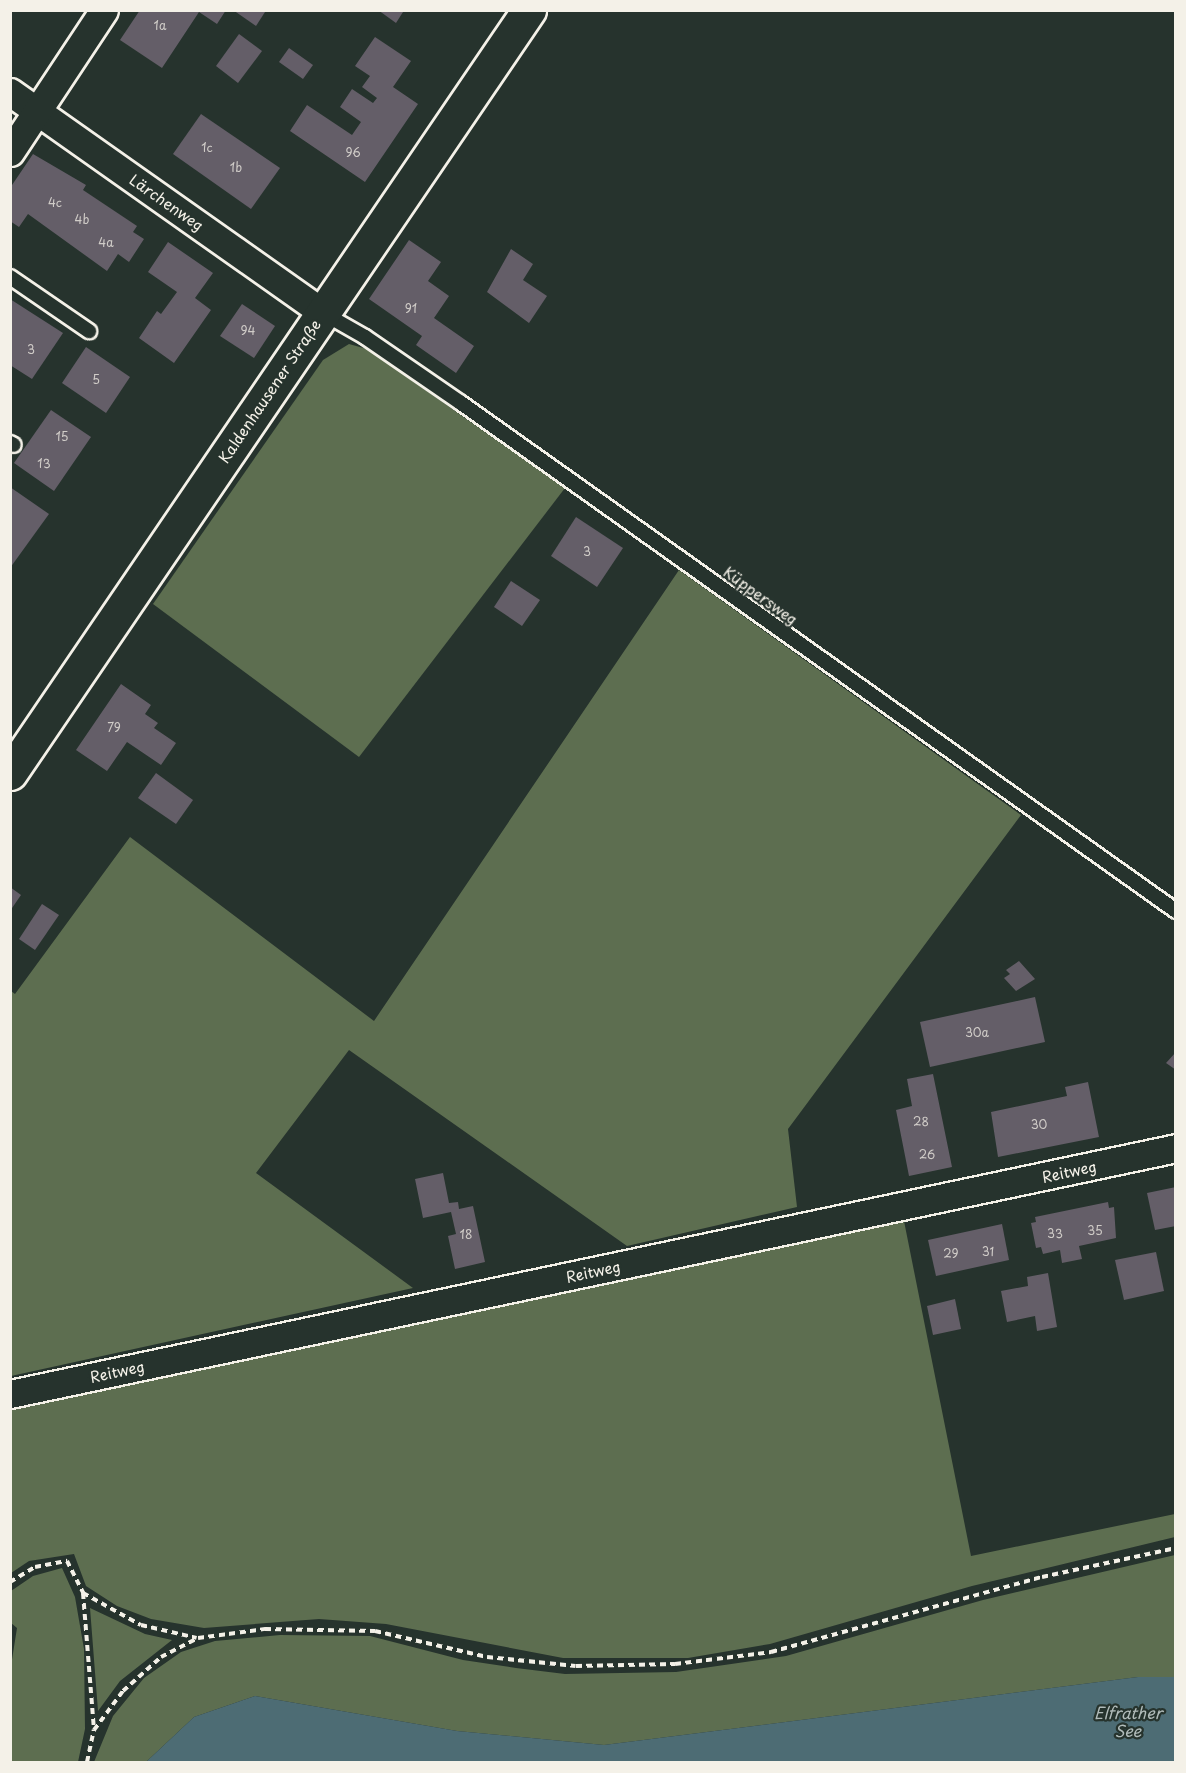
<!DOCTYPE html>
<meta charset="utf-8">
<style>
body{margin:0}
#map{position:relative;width:1186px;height:1773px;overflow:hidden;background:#26332d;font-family:"Playpen Sans",sans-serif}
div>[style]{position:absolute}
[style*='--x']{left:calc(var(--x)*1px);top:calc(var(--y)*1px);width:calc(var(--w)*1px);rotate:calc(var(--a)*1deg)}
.green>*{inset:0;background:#5d6e50}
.water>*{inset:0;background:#4d6c74}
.building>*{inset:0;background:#645e68}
.path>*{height:4px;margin-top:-2px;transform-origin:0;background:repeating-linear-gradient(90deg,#f4f1e8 0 6px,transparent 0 10.5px)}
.roads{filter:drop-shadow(2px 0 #f4f1e8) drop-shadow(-2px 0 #f4f1e8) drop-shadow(0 2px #f4f1e8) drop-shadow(0 -2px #f4f1e8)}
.service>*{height:14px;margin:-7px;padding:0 7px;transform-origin:7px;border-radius:7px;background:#26332d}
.minor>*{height:27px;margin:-13.5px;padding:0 13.5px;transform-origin:13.5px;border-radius:13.5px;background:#26332d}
.secondary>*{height:33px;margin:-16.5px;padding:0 16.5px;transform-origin:16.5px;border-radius:16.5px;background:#26332d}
span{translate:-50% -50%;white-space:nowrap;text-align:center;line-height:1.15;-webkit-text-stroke:4.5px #26332d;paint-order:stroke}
.number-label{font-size:12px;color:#d0ccc8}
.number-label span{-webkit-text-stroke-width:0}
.street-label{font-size:15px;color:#f4f1e8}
.water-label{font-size:16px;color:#b1bcba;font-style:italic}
.frame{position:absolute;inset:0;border:12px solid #f4f1e8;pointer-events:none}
</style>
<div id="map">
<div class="green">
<div style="clip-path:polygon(349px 344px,367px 349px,565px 488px,359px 757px,153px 604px,323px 360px)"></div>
<div style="clip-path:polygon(679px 570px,1021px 815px,788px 1129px,797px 1207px,627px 1246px,349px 1050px,256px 1173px,413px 1288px,11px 1376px,11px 991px,15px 994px,130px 837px,374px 1021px)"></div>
<div style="clip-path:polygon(904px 1221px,971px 1556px,1175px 1514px,1175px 1537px,972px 1586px,770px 1644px,688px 1658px,563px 1658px,386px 1624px,319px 1619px,204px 1628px,151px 1619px,117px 1606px,86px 1586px,74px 1554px,29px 1561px,11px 1573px,11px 1406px)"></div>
<div style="clip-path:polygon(1175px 1555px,1175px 1677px,1138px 1677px,604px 1745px,457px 1731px,255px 1696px,194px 1717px,146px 1762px,94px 1762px,113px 1716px,144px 1678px,181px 1652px,215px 1641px,280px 1635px,370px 1636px,463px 1660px,516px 1668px,565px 1674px,676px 1672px,786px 1656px,983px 1600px)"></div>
<div style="clip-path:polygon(62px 1568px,75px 1597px,84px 1649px,85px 1729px,78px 1762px,11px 1762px,10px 1672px,17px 1628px,11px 1623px,11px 1591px,33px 1576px)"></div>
<div style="clip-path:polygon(90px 1608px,145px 1634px,172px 1640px,120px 1681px,98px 1711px)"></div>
</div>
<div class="water">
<div style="clip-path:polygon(1138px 1677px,1175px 1677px,1175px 1762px,146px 1762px,194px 1717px,255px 1696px,457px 1731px,604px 1745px)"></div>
</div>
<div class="building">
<div style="clip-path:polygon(140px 10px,226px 10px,217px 24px,199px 12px,162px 68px,120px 40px)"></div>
<div style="clip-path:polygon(233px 10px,263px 10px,265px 12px,256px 26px)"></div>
<div style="clip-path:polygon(378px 10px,400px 10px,403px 12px,396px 23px)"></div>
<div style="clip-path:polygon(239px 34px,262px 51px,238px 83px,216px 66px)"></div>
<div style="clip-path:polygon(375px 37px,411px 61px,393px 87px,418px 104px,365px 182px,290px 131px,307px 105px,352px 135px,361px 122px,340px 107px,352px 89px,373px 103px,377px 98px,362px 87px,370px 76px,355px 66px)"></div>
<div style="clip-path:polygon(289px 48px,313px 65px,303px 79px,279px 62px)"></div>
<div style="clip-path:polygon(201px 114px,280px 168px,251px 209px,173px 154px)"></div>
<div style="clip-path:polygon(33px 154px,86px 185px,83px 190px,137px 226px,133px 232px,144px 239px,129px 262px,118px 254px,107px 271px,28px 214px,19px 227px,10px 221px,10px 188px)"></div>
<div style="clip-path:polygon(409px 240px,441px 262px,428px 281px,449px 296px,434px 318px,474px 346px,456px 373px,416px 345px,422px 336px,369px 299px)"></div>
<div style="clip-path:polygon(168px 242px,213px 273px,195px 298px,211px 310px,174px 363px,139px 338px,157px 311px,161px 314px,177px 292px,148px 272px)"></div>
<div style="clip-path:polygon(511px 249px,533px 264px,523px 280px,547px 296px,529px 323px,487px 292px)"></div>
<div style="clip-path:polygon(10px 299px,63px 333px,32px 379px,10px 365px)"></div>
<div style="clip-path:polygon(242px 304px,275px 326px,254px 358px,220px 336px)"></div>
<div style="clip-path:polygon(86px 347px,130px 377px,106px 413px,62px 383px)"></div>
<div style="clip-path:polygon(51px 410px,91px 437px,54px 491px,14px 463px)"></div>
<div style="clip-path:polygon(10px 487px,49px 514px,10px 568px)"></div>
<div style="clip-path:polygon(576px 517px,623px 548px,597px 587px,551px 556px)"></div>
<div style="clip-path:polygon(511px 581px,540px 600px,522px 626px,494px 607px)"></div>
<div style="clip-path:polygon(121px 684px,151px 705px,145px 714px,158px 723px,154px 728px,176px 743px,161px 765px,127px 742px,107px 771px,76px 750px)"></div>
<div style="clip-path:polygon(156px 773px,193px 800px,176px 824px,138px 798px)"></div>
<div style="clip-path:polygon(10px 887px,21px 895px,10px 911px)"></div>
<div style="clip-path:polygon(42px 904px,59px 915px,35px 950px,19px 939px)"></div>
<div style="clip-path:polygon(1019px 961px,1035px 979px,1016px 991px,1004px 978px,1010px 974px,1006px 970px)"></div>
<div style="clip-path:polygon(1035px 997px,1045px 1042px,930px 1067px,920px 1022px)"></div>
<div style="clip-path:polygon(1176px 1052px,1176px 1070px,1166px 1063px)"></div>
<div style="clip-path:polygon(933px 1074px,952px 1167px,909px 1176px,896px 1110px,912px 1106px,907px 1079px)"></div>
<div style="clip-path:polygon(1088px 1082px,1099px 1137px,998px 1157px,991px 1112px,1067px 1096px,1065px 1087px)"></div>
<div style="clip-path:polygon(443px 1173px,449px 1203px,458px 1202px,459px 1209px,473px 1206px,485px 1262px,455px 1269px,448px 1236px,456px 1234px,451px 1212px,423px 1218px,415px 1179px)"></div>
<div style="clip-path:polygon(1176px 1187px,1176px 1226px,1155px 1230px,1147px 1193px)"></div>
<div style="clip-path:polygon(1108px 1202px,1109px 1208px,1114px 1207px,1116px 1238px,1079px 1246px,1082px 1259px,1062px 1263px,1060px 1250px,1043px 1254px,1041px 1247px,1036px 1248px,1031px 1223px,1036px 1222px,1035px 1217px)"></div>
<div style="clip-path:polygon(1002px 1224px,1009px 1260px,936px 1276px,928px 1240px)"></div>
<div style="clip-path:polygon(1156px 1252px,1164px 1291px,1124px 1300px,1115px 1260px)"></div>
<div style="clip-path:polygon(1048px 1273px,1057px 1327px,1037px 1331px,1035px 1316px,1007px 1322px,1001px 1291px,1028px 1286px,1027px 1277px)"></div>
<div style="clip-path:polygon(955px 1299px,961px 1329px,933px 1335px,927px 1306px)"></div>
</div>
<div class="path">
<div style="--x:10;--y:1582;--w:29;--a:-31"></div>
<div style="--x:35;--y:1567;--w:33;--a:-11"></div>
<div style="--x:67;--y:1561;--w:36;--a:63"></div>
<div style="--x:83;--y:1593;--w:136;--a:85.4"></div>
<div style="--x:83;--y:1593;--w:66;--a:28.9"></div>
<div style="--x:141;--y:1625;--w:57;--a:13.1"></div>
<div style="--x:87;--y:1762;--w:33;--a:-78"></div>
<div style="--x:94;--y:1730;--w:49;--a:-53.4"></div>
<div style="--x:123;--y:1691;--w:51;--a:-41.8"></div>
<div style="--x:161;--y:1657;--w:42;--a:-27.2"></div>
<div style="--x:198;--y:1638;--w:68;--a:-7.7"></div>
<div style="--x:265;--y:1629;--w:110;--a:1"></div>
<div style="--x:375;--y:1631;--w:115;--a:13.1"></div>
<div style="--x:487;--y:1657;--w:89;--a:5.8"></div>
<div style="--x:576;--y:1666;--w:99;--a:-1.2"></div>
<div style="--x:675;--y:1664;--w:97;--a:-7.1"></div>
<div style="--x:771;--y:1652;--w:281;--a:-15.5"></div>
<div style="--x:1042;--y:1577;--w:137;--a:-12.2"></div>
</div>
<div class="roads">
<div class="service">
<div style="--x:10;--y:277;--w:96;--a:34.4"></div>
<div style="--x:323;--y:313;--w:48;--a:29.7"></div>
<div style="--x:365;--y:337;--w:116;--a:34.5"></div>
<div style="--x:461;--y:403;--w:877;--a:35.39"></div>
<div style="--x:10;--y:443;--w:4;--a:27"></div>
</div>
<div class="minor">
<div style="--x:10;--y:92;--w:383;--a:35.2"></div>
<div style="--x:10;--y:152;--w:170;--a:-56.5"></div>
<div style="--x:10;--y:1394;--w:1192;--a:-11.91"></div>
</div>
<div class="secondary">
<div style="--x:10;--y:773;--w:923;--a:-55.78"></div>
</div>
</div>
<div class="number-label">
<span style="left:160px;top:26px">1a</span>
<span style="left:207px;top:148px">1c</span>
<span style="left:353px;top:153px">96</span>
<span style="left:236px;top:168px">1b</span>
<span style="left:55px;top:203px">4c</span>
<span style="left:82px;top:220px">4b</span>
<span style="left:106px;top:243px">4a</span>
<span style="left:411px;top:309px">91</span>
<span style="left:248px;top:331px">94</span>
<span style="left:31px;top:350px">3</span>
<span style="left:96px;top:380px">5</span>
<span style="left:62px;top:437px">15</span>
<span style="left:44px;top:464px">13</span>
<span style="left:587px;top:552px">3</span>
<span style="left:114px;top:728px">79</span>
<span style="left:977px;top:1033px">30a</span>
<span style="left:921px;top:1122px">28</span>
<span style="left:1039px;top:1125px">30</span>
<span style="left:927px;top:1155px">26</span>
<span style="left:1095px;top:1231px">35</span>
<span style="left:1055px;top:1234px">33</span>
<span style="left:466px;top:1235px">18</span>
<span style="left:988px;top:1252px">31</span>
<span style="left:951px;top:1254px">29</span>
</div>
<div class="street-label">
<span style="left:167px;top:202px;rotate:35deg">Lärchenweg</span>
<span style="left:269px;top:391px;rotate:-56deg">Kaldenhausener Straße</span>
<span style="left:761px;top:595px;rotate:36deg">Küppersweg</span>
<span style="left:1069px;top:1171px;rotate:-12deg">Reitweg</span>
<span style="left:593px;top:1271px;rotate:-12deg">Reitweg</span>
<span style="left:117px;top:1371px;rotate:-12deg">Reitweg</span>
</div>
<div class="water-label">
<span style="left:1128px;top:1721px">Elfrather<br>See</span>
</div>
<div class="frame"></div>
</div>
